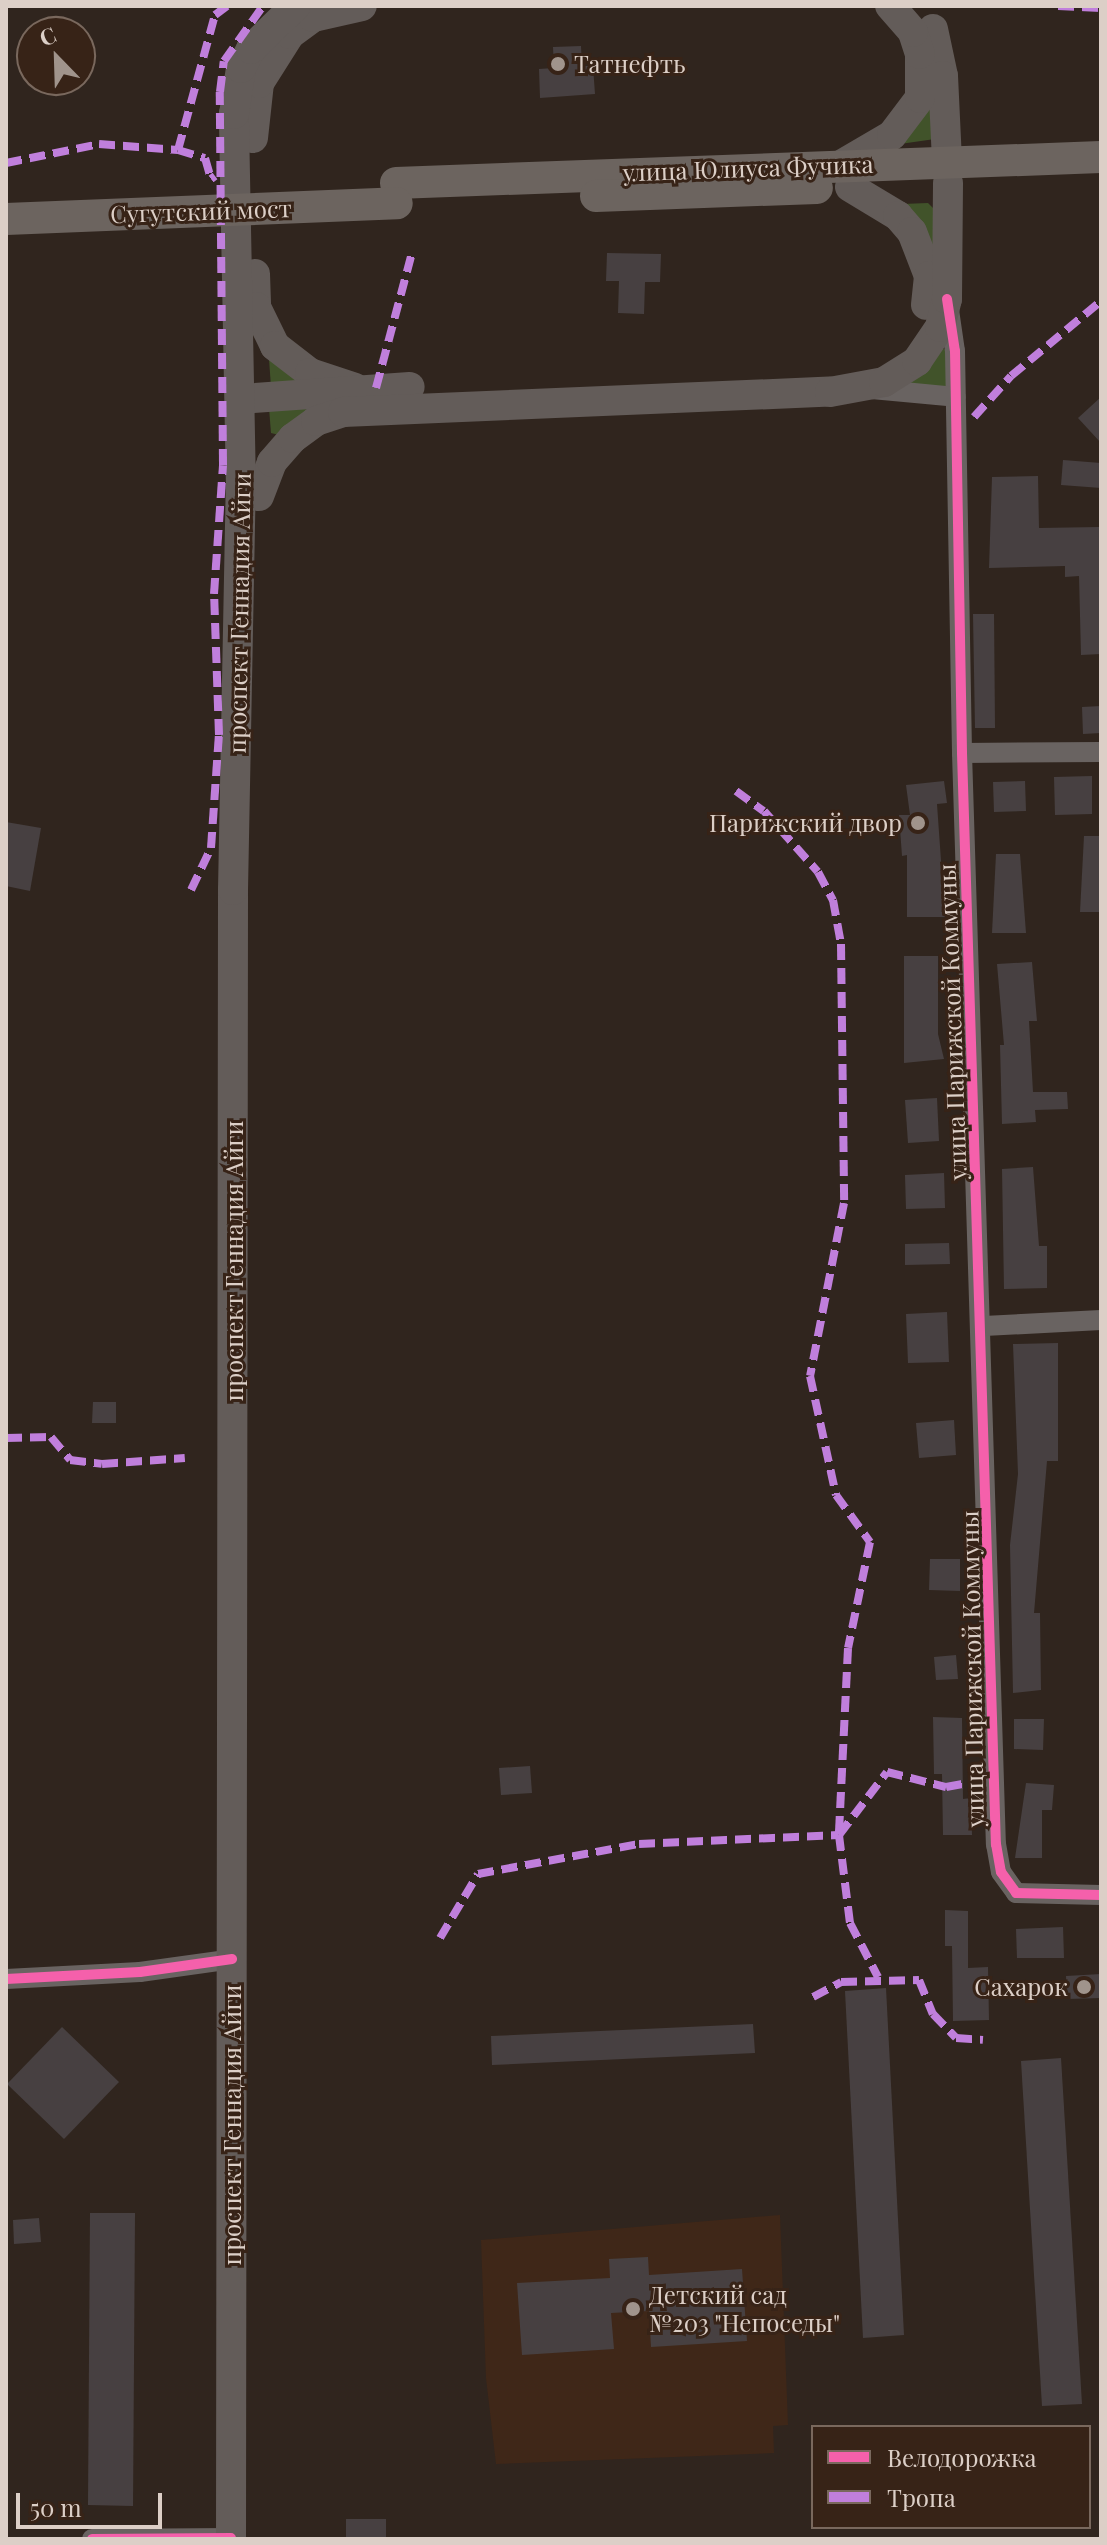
<!DOCTYPE html>
<meta charset="utf-8">
<style>
body{margin:0}
#map{position:relative;width:1107px;height:2545px;overflow:hidden;background:#30251e;font-family:"Playfair Display",serif}
div>[style]{position:absolute}
[style*='--x']{left:calc(var(--x)*1px);top:calc(var(--y)*1px);width:calc(var(--w)*1px);rotate:calc(var(--a)*1deg)}
.built>*{inset:0;background:#3f2718}
.green>*{inset:0;background:#41532a}
.building>*{inset:0;background:#474041}
.street>*{height:20px;margin:-10px;padding:0 10px;transform-origin:10px;border-radius:10px;background:#696361}
.secondary>*{height:30px;margin:-15px;padding:0 15px;transform-origin:15px;border-radius:15px;background:#635c59}
.primary>*{height:32px;margin:-16px;padding:0 16px;transform-origin:16px;border-radius:16px;background:#6c645f}
.primary-bridge>*{height:32px;margin:-16px;padding:0 16px;transform-origin:16px;border-radius:16px;background:#6c645f}
.quiet>*{height:8px;margin-top:-4px;transform-origin:0;background:repeating-linear-gradient(90deg,#c07fdc 0 16px,transparent 0 24px)}
.cycleway>*{height:10px;margin:-5px;padding:0 5px;transform-origin:5px;border-radius:5px;background:#f560ab}
.dots>*{width:22px;height:22px;translate:-50% -50%;box-sizing:border-box;border:4px solid #372317;border-radius:50%}
span{translate:-50% -50%;white-space:nowrap;text-align:center;line-height:1.15;-webkit-text-stroke:6px #372317;paint-order:stroke}
.poi-label{font-size:24px;color:#dccfc7}
.left{translate:0 -50%;text-align:left}
.right{translate:-100% -50%;text-align:right}
.street-label{font-size:24px;color:#dccfc7}
.frame{position:absolute;inset:0;border:8px solid #dccfc7;pointer-events:none}
.legend{position:absolute;left:811px;top:2425px;width:280px;height:104px;box-sizing:border-box;background:#372317;border:2px solid #79685d;margin:0;padding:10px 14px;list-style:none;font-size:24px;color:#dccfc7}
.legend li{display:flex;align-items:center;gap:16px;height:40px}
.legend b{width:40px;border:2px solid #79685d}
.north{position:absolute;left:16px;top:16px;width:80px;height:80px;box-sizing:border-box;background:#372317;border:2px solid #79685d;border-radius:50%;rotate:337deg;font-size:22px;font-weight:700;line-height:32px;text-align:center;color:#dccfc7}
.north::after{content:'';display:block;margin:auto;width:28px;height:36px;background:#a0948c;clip-path:polygon(50% 0,100% 100%,50% 72%,0 100%)}
.scale{position:absolute;left:16px;top:2493px;width:146px;height:36px;box-sizing:border-box;border:4px solid #dccfc7;border-top:0;padding-left:10px;font-size:24px;line-height:28px;white-space:nowrap;color:#dccfc7;-webkit-text-stroke:6px #372317;paint-order:stroke}
</style>
<div id="map">
<div class="built">
<div style="clip-path:polygon(780px 2215px,788px 2425px,773px 2426px,774px 2453px,496px 2464px,486px 2378px,481px 2240px)"></div>
</div>
<div class="green">
<div style="clip-path:polygon(930px 99px,935px 139px,900px 144px)"></div>
<div style="clip-path:polygon(928px 203px,933px 208px,938px 265px,902px 204px)"></div>
<div style="clip-path:polygon(941px 348px,947px 350px,946px 387px,911px 388px,910px 379px)"></div>
<div style="clip-path:polygon(269px 359px,308px 380px,271px 387px)"></div>
<div style="clip-path:polygon(306px 404px,307px 412px,279px 435px,271px 433px,269px 408px)"></div>
</div>
<div class="building">
<div style="clip-path:polygon(581px 46px,582px 66px,593px 66px,595px 94px,540px 98px,539px 69px,554px 68px,553px 47px)"></div>
<div style="clip-path:polygon(607px 253px,661px 254px,660px 282px,645px 282px,644px 314px,618px 313px,619px 281px,606px 281px)"></div>
<div style="clip-path:polygon(1101px 397px,1101px 443px,1078px 418px)"></div>
<div style="clip-path:polygon(1063px 460px,1101px 463px,1101px 488px,1061px 485px)"></div>
<div style="clip-path:polygon(1038px 476px,1039px 528px,1099px 527px,1101px 654px,1081px 655px,1079px 576px,1065px 577px,1065px 566px,989px 568px,992px 477px)"></div>
<div style="clip-path:polygon(973px 614px,994px 614px,995px 728px,975px 728px)"></div>
<div style="clip-path:polygon(1101px 706px,1101px 733px,1083px 734px,1082px 707px)"></div>
<div style="clip-path:polygon(1092px 776px,1092px 814px,1055px 815px,1054px 777px)"></div>
<div style="clip-path:polygon(944px 781px,947px 803px,937px 804px,945px 917px,907px 917px,907px 855px,902px 856px,899px 815px,910px 815px,906px 785px)"></div>
<div style="clip-path:polygon(1025px 781px,1026px 811px,994px 812px,993px 782px)"></div>
<div style="clip-path:polygon(6px 822px,41px 828px,30px 891px,6px 886px)"></div>
<div style="clip-path:polygon(1084px 836px,1101px 836px,1101px 912px,1080px 912px)"></div>
<div style="clip-path:polygon(996px 854px,1020px 854px,1026px 933px,992px 933px)"></div>
<div style="clip-path:polygon(904px 956px,938px 956px,938px 1034px,944px 1059px,904px 1063px)"></div>
<div style="clip-path:polygon(1032px 962px,1037px 1021px,1029px 1021px,1033px 1092px,1067px 1092px,1068px 1109px,1035px 1110px,1036px 1122px,1002px 1124px,1000px 1045px,1004px 1045px,997px 964px)"></div>
<div style="clip-path:polygon(937px 1098px,939px 1141px,908px 1143px,905px 1100px)"></div>
<div style="clip-path:polygon(1033px 1167px,1039px 1246px,1047px 1246px,1047px 1288px,1004px 1289px,1002px 1169px)"></div>
<div style="clip-path:polygon(944px 1173px,945px 1208px,906px 1209px,905px 1175px)"></div>
<div style="clip-path:polygon(949px 1243px,950px 1264px,905px 1265px,905px 1244px)"></div>
<div style="clip-path:polygon(947px 1312px,949px 1362px,908px 1363px,906px 1314px)"></div>
<div style="clip-path:polygon(1058px 1343px,1058px 1461px,1047px 1461px,1034px 1613px,1040px 1613px,1041px 1690px,1013px 1693px,1010px 1545px,1018px 1474px,1013px 1344px)"></div>
<div style="clip-path:polygon(93px 1402px,116px 1402px,116px 1423px,92px 1423px)"></div>
<div style="clip-path:polygon(954px 1420px,956px 1455px,919px 1458px,916px 1423px)"></div>
<div style="clip-path:polygon(930px 1559px,960px 1559px,960px 1591px,929px 1590px)"></div>
<div style="clip-path:polygon(956px 1655px,958px 1679px,936px 1680px,934px 1657px)"></div>
<div style="clip-path:polygon(933px 1717px,962px 1718px,963px 1799px,971px 1798px,972px 1835px,943px 1835px,942px 1774px,934px 1774px)"></div>
<div style="clip-path:polygon(1014px 1719px,1044px 1719px,1043px 1750px,1014px 1749px)"></div>
<div style="clip-path:polygon(530px 1766px,532px 1793px,501px 1795px,499px 1768px)"></div>
<div style="clip-path:polygon(1026px 1783px,1054px 1785px,1052px 1810px,1042px 1810px,1042px 1858px,1015px 1858px)"></div>
<div style="clip-path:polygon(945px 1910px,968px 1911px,968px 1968px,988px 1967px,989px 2020px,953px 2021px,952px 1946px,945px 1946px)"></div>
<div style="clip-path:polygon(1063px 1927px,1064px 1958px,1017px 1958px,1016px 1929px)"></div>
<div style="clip-path:polygon(1101px 1974px,1101px 1998px,1067px 1999px,1066px 1976px)"></div>
<div style="clip-path:polygon(886px 1988px,904px 2335px,863px 2338px,845px 1991px)"></div>
<div style="clip-path:polygon(753px 2024px,755px 2053px,492px 2065px,491px 2036px)"></div>
<div style="clip-path:polygon(62px 2027px,119px 2082px,64px 2139px,7px 2084px)"></div>
<div style="clip-path:polygon(1061px 2058px,1082px 2404px,1042px 2406px,1021px 2061px)"></div>
<div style="clip-path:polygon(90px 2213px,135px 2213px,133px 2506px,88px 2505px)"></div>
<div style="clip-path:polygon(39px 2218px,41px 2242px,14px 2244px,13px 2220px)"></div>
<div style="clip-path:polygon(648px 2257px,649px 2275px,742px 2269px,747px 2341px,651px 2347px,649px 2311px,611px 2313px,614px 2349px,522px 2355px,517px 2283px,610px 2278px,609px 2259px)"></div>
<div style="clip-path:polygon(346px 2519px,386px 2519px,386px 2539px,346px 2539px)"></div>
</div>
<div class="street">
<div style="--x:949;--y:310;--w:41;--a:81.7"></div>
<div style="--x:955;--y:351;--w:402;--a:89"></div>
<div style="--x:962;--y:753;--w:1092;--a:88.22"></div>
<div style="--x:996;--y:1844;--w:28;--a:80"></div>
<div style="--x:1001;--y:1872;--w:26;--a:54"></div>
<div style="--x:1016;--y:1893;--w:85;--a:1.3"></div>
<div style="--x:872;--y:389;--w:84;--a:5.4"></div>
<div style="--x:962;--y:753;--w:139;--a:-0.4"></div>
<div style="--x:984;--y:1326;--w:117;--a:-2.9"></div>
<div style="--x:6;--y:1979;--w:134;--a:-3"></div>
<div style="--x:140;--y:1972;--w:93;--a:-8"></div>
<div style="--x:92;--y:2539;--w:139;--a:-0.4"></div>
</div>
<div class="secondary">
<div style="--x:933;--y:29;--w:48;--a:78"></div>
<div style="--x:943;--y:76;--w:85;--a:87.3"></div>
<div style="--x:253;--y:138;--w:55;--a:-83.8"></div>
<div style="--x:259;--y:83;--w:58;--a:-57.7"></div>
<div style="--x:290;--y:34;--w:29;--a:-36"></div>
<div style="--x:313;--y:17;--w:50;--a:-12.7"></div>
<div style="--x:841;--y:165;--w:59;--a:-30.5"></div>
<div style="--x:892;--y:135;--w:46;--a:-52.9"></div>
<div style="--x:920;--y:98;--w:44;--a:-90"></div>
<div style="--x:920;--y:54;--w:23;--a:-108"></div>
<div style="--x:913;--y:32;--w:35;--a:-131"></div>
<div style="--x:850;--y:187;--w:56;--a:31.1"></div>
<div style="--x:898;--y:216;--w:21;--a:49"></div>
<div style="--x:912;--y:232;--w:47;--a:68.9"></div>
<div style="--x:929;--y:276;--w:29;--a:96"></div>
<div style="--x:255;--y:274;--w:33;--a:88"></div>
<div style="--x:256;--y:307;--w:43;--a:64"></div>
<div style="--x:275;--y:346;--w:44;--a:37.6"></div>
<div style="--x:310;--y:373;--w:47;--a:18.4"></div>
<div style="--x:241;--y:399;--w:169;--a:-4.1"></div>
<div style="--x:259;--y:496;--w:36;--a:-69"></div>
<div style="--x:272;--y:462;--w:32;--a:-49"></div>
<div style="--x:293;--y:438;--w:29;--a:-36"></div>
<div style="--x:316;--y:421;--w:28;--a:-18"></div>
<div style="--x:343;--y:412;--w:487;--a:-2.4"></div>
<div style="--x:830;--y:392;--w:55;--a:-10.5"></div>
<div style="--x:884;--y:382;--w:39;--a:-32"></div>
<div style="--x:917;--y:361;--w:41;--a:-55.9"></div>
<div style="--x:940;--y:327;--w:29;--a:-76"></div>
<div style="--x:947;--y:299;--w:116;--a:-89.5"></div>
<div style="--x:231;--y:2539;--w:1649;--a:-89.93"></div>
<div style="--x:233;--y:890;--w:402;--a:-88.9"></div>
<div style="--x:241;--y:488;--w:374;--a:-91.1"></div>
<div style="--x:234;--y:114;--w:47;--a:-81.3"></div>
<div style="--x:241;--y:68;--w:21;--a:-62"></div>
<div style="--x:251;--y:49;--w:62;--a:-44.3"></div>
</div>
<div class="primary">
<div style="--x:396;--y:183;--w:705;--a:-2.11"></div>
<div style="--x:596;--y:196;--w:221;--a:-2.1"></div>
</div>
<div class="primary-bridge">
<div style="--x:6;--y:219;--w:391;--a:-2.3"></div>
</div>
<div class="quiet">
<div style="--x:1058;--y:6;--w:43;--a:2.7"></div>
<div style="--x:178;--y:150;--w:28;--a:17"></div>
<div style="--x:205;--y:158;--w:22;--a:74"></div>
<div style="--x:211;--y:179;--w:5;--a:-37"></div>
<div style="--x:6;--y:163;--w:95;--a:-11.5"></div>
<div style="--x:99;--y:144;--w:79;--a:4.3"></div>
<div style="--x:178;--y:150;--w:140;--a:-74.7"></div>
<div style="--x:215;--y:15;--w:15;--a:-37"></div>
<div style="--x:376;--y:388;--w:140;--a:-75.1"></div>
<div style="--x:974;--y:417;--w:55;--a:-47.9"></div>
<div style="--x:1011;--y:376;--w:117;--a:-39.8"></div>
<div style="--x:736;--y:791;--w:34;--a:36"></div>
<div style="--x:764;--y:811;--w:81;--a:48.5"></div>
<div style="--x:818;--y:872;--w:32;--a:62"></div>
<div style="--x:833;--y:900;--w:45;--a:79.7"></div>
<div style="--x:841;--y:944;--w:259;--a:89.3"></div>
<div style="--x:844;--y:1203;--w:176;--a:101.1"></div>
<div style="--x:810;--y:1376;--w:122;--a:77.7"></div>
<div style="--x:836;--y:1495;--w:58;--a:54.1"></div>
<div style="--x:870;--y:1542;--w:108;--a:101.7"></div>
<div style="--x:848;--y:1648;--w:187;--a:92.8"></div>
<div style="--x:839;--y:1835;--w:89;--a:82.9"></div>
<div style="--x:850;--y:1923;--w:61;--a:62.6"></div>
<div style="--x:191;--y:890;--w:47;--a:-64.5"></div>
<div style="--x:211;--y:848;--w:113;--a:-86"></div>
<div style="--x:219;--y:735;--w:141;--a:-92"></div>
<div style="--x:214;--y:594;--w:129;--a:-86"></div>
<div style="--x:223;--y:465;--w:373;--a:-90.5"></div>
<div style="--x:220;--y:92;--w:31;--a:-83"></div>
<div style="--x:224;--y:61;--w:67;--a:-54.7"></div>
<div style="--x:6;--y:1438;--w:45;--a:-1.3"></div>
<div style="--x:51;--y:1437;--w:30;--a:50"></div>
<div style="--x:70;--y:1460;--w:32;--a:7"></div>
<div style="--x:102;--y:1464;--w:83;--a:-4.1"></div>
<div style="--x:440;--y:1938;--w:74;--a:-59.3"></div>
<div style="--x:478;--y:1874;--w:164;--a:-10.6"></div>
<div style="--x:639;--y:1844;--w:200;--a:-2.6"></div>
<div style="--x:839;--y:1835;--w:79;--a:-52.7"></div>
<div style="--x:887;--y:1772;--w:61;--a:14.3"></div>
<div style="--x:946;--y:1787;--w:50;--a:-10.4"></div>
<div style="--x:813;--y:1997;--w:32;--a:-28"></div>
<div style="--x:841;--y:1982;--w:78;--a:-1.5"></div>
<div style="--x:919;--y:1980;--w:37;--a:68"></div>
<div style="--x:933;--y:2014;--w:33;--a:46"></div>
<div style="--x:956;--y:2038;--w:27;--a:4"></div>
</div>
<div class="cycleway">
<div style="--x:947;--y:299;--w:53;--a:81.3"></div>
<div style="--x:955;--y:351;--w:402;--a:89"></div>
<div style="--x:962;--y:753;--w:1092;--a:88.22"></div>
<div style="--x:996;--y:1844;--w:28;--a:80"></div>
<div style="--x:1001;--y:1872;--w:26;--a:54"></div>
<div style="--x:1016;--y:1893;--w:85;--a:1.3"></div>
<div style="--x:6;--y:1979;--w:134;--a:-3"></div>
<div style="--x:140;--y:1972;--w:93;--a:-8"></div>
<div style="--x:92;--y:2539;--w:139;--a:-0.4"></div>
</div>
<div class="dots">
<div style="left:558px;top:64px;background:#a0948c"></div>
<div style="left:918px;top:823px;background:#a0948c"></div>
<div style="left:1084px;top:1987px;background:#a0948c"></div>
<div style="left:633px;top:2309px;background:#a0948c"></div>
</div>
<div class="poi-label">
<span class="left" style="left:574px;top:64px">Татнефть</span>
<span class="right" style="left:902px;top:823px">Парижский двор</span>
<span class="right" style="left:1068px;top:1987px">Сахарок</span>
<span class="left" style="left:649px;top:2309px">Детский сад<br>№203 "Непоседы"</span>
</div>
<div class="street-label">
<span style="left:748px;top:168px;rotate:-2deg">улица Юлиуса Фучика</span>
<span style="left:201px;top:211px;rotate:-2deg">Сугутский мост</span>
<span style="left:239px;top:613px;rotate:-89deg">проспект Геннадия Айги</span>
<span style="left:952px;top:1022px;rotate:-92deg">улица Парижской Коммуны</span>
<span style="left:234px;top:1261px;rotate:-90deg">проспект Геннадия Айги</span>
<span style="left:972px;top:1669px;rotate:-91deg">улица Парижской Коммуны</span>
<span style="left:232px;top:2125px;rotate:-90deg">проспект Геннадия Айги</span>
</div>
<div class="frame"></div>
<ul class="legend">
<li><b style="height:10px;background:#f560ab"></b>Велодорожка</li>
<li><b style="height:10px;background:#c07fdc"></b>Тропа</li>
</ul>
<div class="north">С</div>
<div class="scale">50 m</div>
</div>
